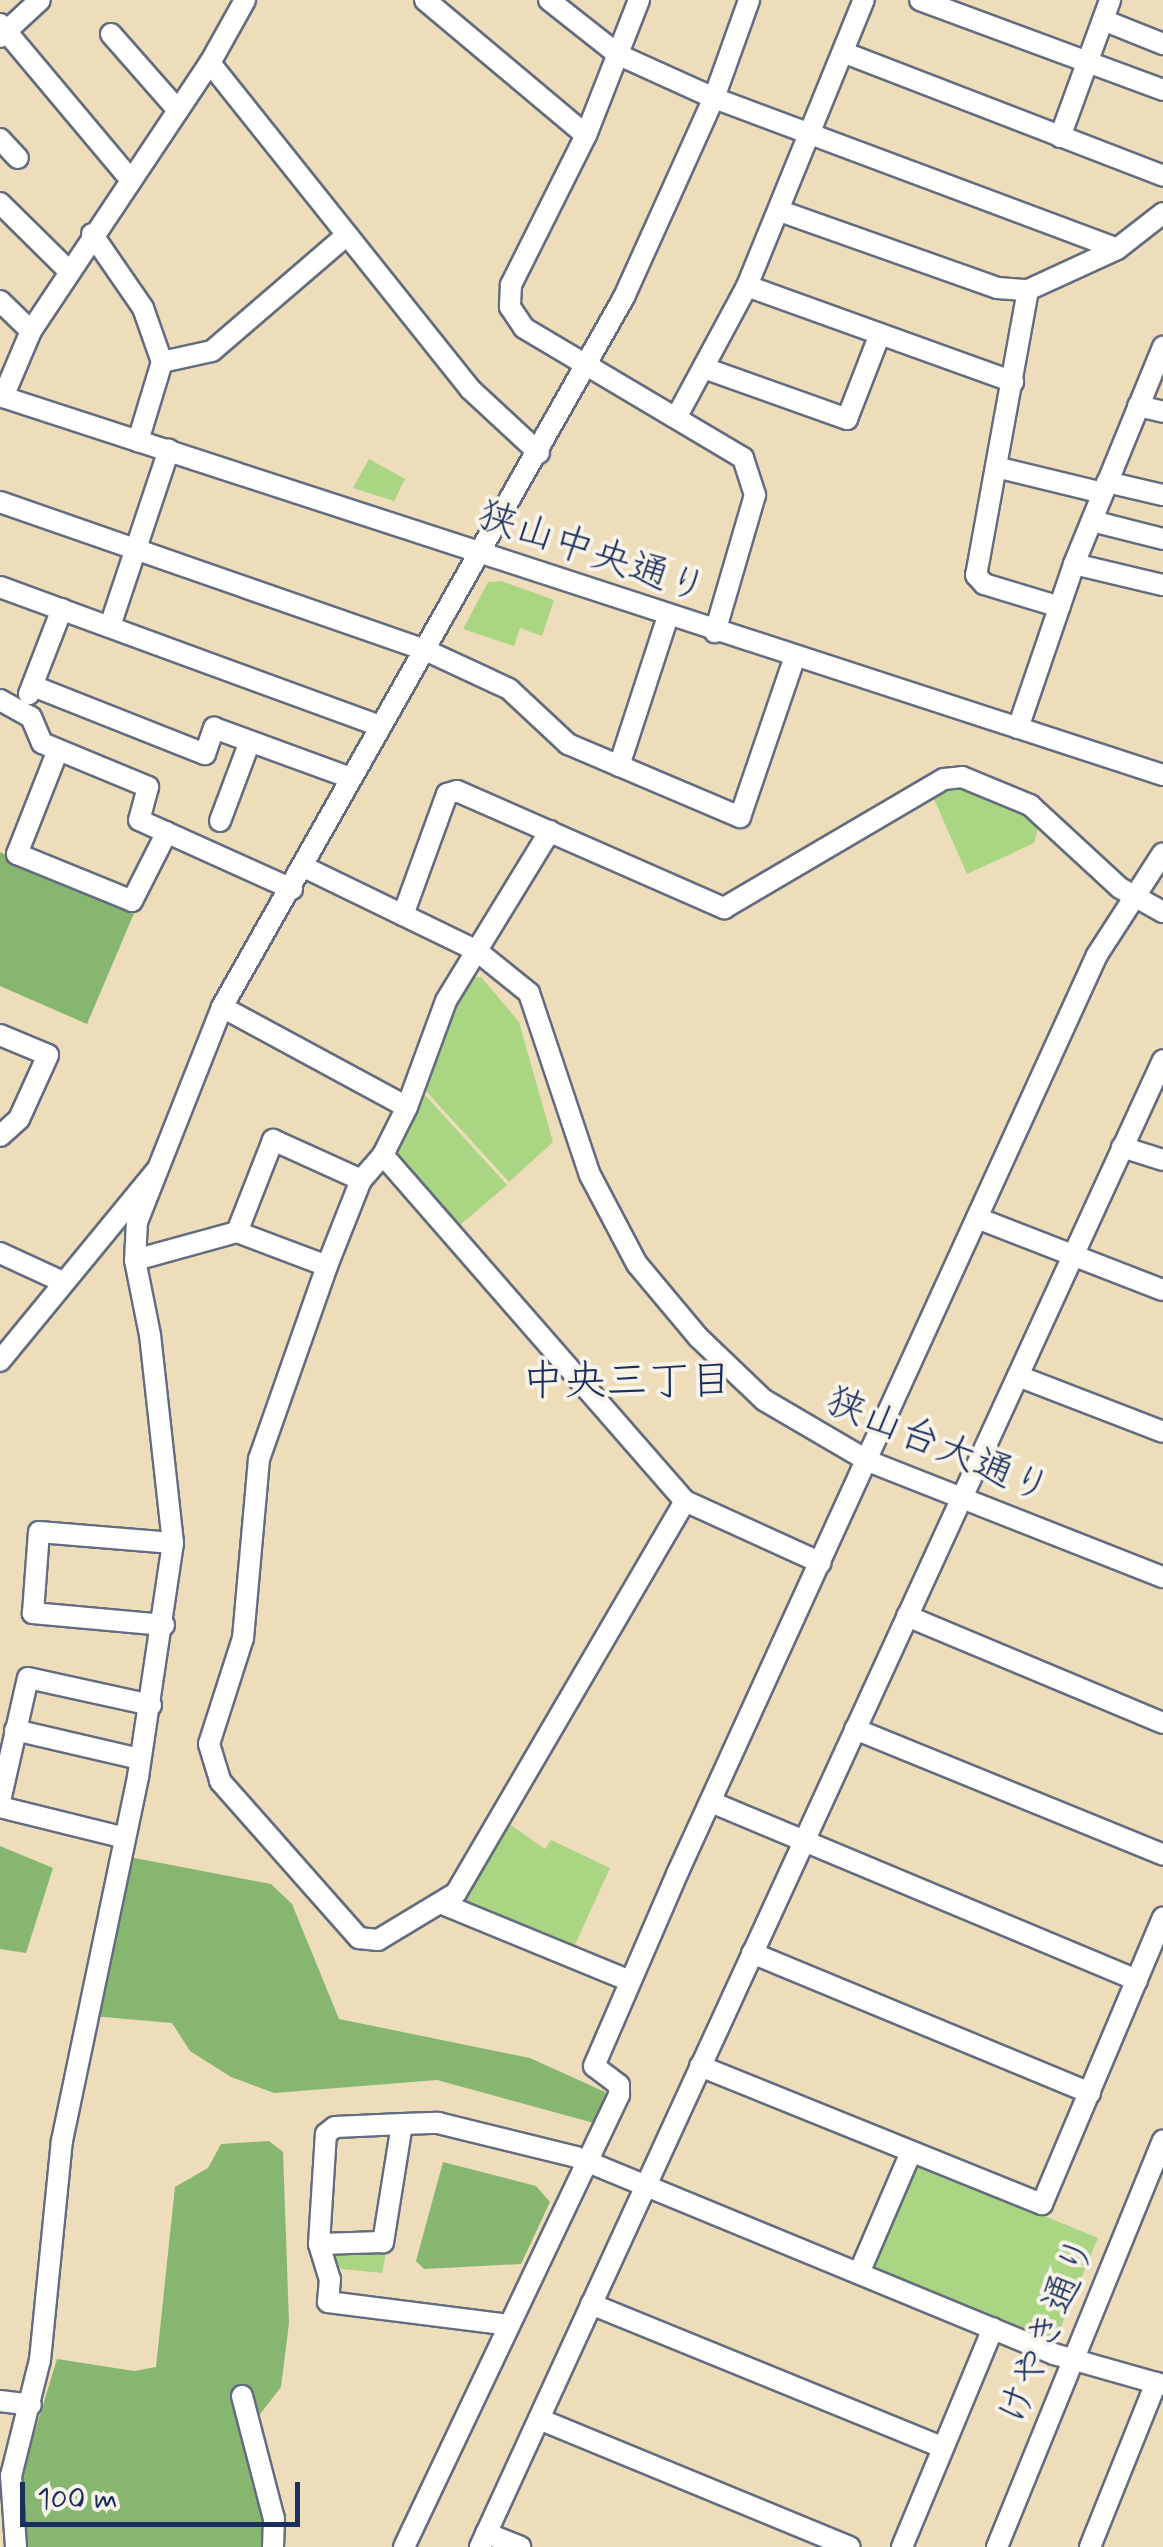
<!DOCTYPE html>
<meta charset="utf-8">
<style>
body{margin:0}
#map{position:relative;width:1163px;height:2547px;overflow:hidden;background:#edddbb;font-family:Mynerve,"Klee One",sans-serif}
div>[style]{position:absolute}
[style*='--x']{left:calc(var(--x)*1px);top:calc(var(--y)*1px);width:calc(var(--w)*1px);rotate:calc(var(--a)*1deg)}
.green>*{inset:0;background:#aad582}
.forest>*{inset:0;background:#87b670}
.roads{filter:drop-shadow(2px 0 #646c7f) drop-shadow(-2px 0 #646c7f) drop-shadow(0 2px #646c7f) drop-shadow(0 -2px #646c7f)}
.minor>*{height:20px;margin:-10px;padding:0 10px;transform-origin:10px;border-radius:10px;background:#fff}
span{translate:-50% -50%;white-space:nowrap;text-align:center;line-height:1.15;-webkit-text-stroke:8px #f7f3e8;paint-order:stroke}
.street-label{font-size:40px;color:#1b2f5e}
.neighbourhood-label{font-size:42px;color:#1b2f5e}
.scale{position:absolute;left:20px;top:2482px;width:280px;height:45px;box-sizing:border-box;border:5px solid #1b2f5e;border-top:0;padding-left:12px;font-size:30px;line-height:35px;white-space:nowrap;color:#1b2f5e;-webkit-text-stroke:8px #f7f3e8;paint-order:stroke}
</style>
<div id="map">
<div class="green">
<div style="clip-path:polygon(369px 459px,405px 479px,394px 501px,353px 488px)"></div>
<div style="clip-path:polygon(501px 581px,554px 600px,542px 636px,520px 628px,514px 646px,463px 629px,488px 582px)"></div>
<div style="clip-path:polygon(958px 786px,1023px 811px,1039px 825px,1034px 843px,967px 874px,934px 799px)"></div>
<div style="clip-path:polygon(481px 977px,519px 1022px,553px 1142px,509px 1182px,426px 1091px,455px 1006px,471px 978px)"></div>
<div style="clip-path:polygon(424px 1094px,507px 1185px,459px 1226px,396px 1154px)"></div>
<div style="clip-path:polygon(508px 1823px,545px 1849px,551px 1840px,610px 1868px,573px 1949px,462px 1899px)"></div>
<div style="clip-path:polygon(921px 2165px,1098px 2238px,1057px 2336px,1045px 2341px,876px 2269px,872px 2262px,911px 2168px)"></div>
<div style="clip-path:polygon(387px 2248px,382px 2273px,342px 2269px,333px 2265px,330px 2249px)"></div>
</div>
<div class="forest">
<div style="clip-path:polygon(0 852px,135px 911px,87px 1024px,0 986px)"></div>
<div style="clip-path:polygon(0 1846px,53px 1868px,26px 1953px,0 1949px)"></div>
<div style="clip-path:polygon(124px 1856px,271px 1884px,292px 1904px,339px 2019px,530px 2058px,605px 2092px,607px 2100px,594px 2123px,437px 2080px,274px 2093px,231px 2077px,190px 2051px,172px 2023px,92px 2016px)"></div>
<div style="clip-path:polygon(269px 2141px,283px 2152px,289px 2323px,281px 2387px,244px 2435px,266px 2520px,267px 2547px,25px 2547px,23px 2471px,57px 2359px,134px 2371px,156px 2367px,175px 2187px,208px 2168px,221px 2144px)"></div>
<div style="clip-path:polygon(443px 2162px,536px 2186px,550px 2202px,521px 2264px,424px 2269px,416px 2261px)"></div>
</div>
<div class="roads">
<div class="minor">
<div style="--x:425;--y:0;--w:210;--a:40"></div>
<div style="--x:549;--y:0;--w:89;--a:38.2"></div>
<div style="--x:619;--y:55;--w:104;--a:24.4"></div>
<div style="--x:714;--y:98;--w:430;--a:20.5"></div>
<div style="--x:639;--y:0;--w:145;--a:111.4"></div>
<div style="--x:586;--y:135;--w:168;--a:116.6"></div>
<div style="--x:511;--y:285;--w:22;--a:93"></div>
<div style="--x:510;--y:307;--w:25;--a:56"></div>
<div style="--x:524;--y:328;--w:255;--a:30.7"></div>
<div style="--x:743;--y:458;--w:39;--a:72"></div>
<div style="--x:755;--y:495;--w:143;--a:106.3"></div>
<div style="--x:920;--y:0;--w:259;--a:20.3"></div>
<div style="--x:1103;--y:20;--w:65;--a:21.8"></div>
<div style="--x:0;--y:24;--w:201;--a:50"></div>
<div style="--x:111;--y:34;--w:100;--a:48.7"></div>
<div style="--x:0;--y:37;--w:54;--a:-42.8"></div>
<div style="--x:845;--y:53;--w:341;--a:21.1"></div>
<div style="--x:210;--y:63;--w:417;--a:51.4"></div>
<div style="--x:470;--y:389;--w:94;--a:42.8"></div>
<div style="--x:1060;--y:137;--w:146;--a:-69.9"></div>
<div style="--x:0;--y:139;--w:26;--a:47"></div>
<div style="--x:0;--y:203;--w:98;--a:44.6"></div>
<div style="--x:780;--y:211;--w:230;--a:19.5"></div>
<div style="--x:997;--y:288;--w:31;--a:4"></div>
<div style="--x:1028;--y:290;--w:98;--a:-24.7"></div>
<div style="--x:1117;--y:249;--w:58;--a:-38"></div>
<div style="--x:92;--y:234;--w:90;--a:55.4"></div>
<div style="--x:143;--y:308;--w:57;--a:70.6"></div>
<div style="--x:162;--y:362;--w:83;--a:106.9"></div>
<div style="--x:747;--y:286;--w:283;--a:19.8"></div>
<div style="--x:1028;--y:290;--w:290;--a:100.3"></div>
<div style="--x:976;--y:575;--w:12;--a:48"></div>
<div style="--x:984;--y:584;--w:79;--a:16.8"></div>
<div style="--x:0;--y:301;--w:43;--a:44.1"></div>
<div style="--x:162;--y:362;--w:51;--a:-12.4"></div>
<div style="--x:212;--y:351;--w:178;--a:-40.7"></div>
<div style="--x:704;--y:368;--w:152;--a:19.6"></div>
<div style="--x:847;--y:419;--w:91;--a:-68.8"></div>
<div style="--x:0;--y:396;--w:1223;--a:18.05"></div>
<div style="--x:3;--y:397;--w:72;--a:-67"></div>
<div style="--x:31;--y:331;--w:322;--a:-56.3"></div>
<div style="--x:210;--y:63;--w:72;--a:-60.9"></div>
<div style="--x:1138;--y:406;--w:26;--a:13"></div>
<div style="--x:676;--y:418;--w:150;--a:-61.7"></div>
<div style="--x:747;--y:286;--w:309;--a:-67.8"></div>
<div style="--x:996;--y:467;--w:110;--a:13.7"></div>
<div style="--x:1107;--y:482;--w:57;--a:13.1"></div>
<div style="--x:0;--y:502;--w:448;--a:19.2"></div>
<div style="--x:423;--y:649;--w:95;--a:24.9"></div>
<div style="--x:509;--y:689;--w:81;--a:43"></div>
<div style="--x:568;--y:744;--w:187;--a:23"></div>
<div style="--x:740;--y:817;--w:170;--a:-71.1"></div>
<div style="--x:1092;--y:521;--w:73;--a:14.2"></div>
<div style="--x:1074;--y:564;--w:91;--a:13.3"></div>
<div style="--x:0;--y:587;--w:402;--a:20.1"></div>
<div style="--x:110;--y:626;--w:186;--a:-71.5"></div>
<div style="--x:33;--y:686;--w:185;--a:21.6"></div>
<div style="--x:205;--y:754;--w:28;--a:-71"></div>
<div style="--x:214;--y:728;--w:146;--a:20.1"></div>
<div style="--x:29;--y:694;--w:91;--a:-68.8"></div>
<div style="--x:0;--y:700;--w:35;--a:29"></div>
<div style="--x:31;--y:717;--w:28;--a:67"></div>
<div style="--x:42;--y:743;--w:115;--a:22.5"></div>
<div style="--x:148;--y:787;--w:34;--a:105"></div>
<div style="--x:139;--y:820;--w:168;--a:24.3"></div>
<div style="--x:1018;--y:728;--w:173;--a:-71.1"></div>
<div style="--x:1074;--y:564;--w:235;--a:-67.7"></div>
<div style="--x:58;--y:750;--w:112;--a:111.5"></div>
<div style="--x:17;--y:854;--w:124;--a:22.2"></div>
<div style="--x:132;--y:901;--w:77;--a:-63.1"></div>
<div style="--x:619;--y:766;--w:158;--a:-71.9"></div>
<div style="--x:220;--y:821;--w:85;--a:-69.4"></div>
<div style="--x:550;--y:831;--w:199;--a:121.5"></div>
<div style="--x:446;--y:1001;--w:113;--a:110.2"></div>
<div style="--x:407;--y:1107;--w:54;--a:116.6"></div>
<div style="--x:383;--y:1155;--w:33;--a:131"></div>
<div style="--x:361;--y:1180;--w:92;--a:111.6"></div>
<div style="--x:327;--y:1266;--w:205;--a:109.4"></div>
<div style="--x:259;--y:1459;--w:180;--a:95.1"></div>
<div style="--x:243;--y:1638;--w:111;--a:107.8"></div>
<div style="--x:209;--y:1744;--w:39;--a:73"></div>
<div style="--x:220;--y:1781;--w:210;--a:48.5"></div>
<div style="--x:359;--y:1938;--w:19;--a:6"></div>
<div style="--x:378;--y:1940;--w:91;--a:-31.1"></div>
<div style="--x:456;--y:1893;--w:454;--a:-59.7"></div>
<div style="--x:304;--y:867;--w:192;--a:25.9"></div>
<div style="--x:477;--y:951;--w:67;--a:38.9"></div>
<div style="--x:529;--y:993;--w:192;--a:71.5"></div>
<div style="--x:590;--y:1175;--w:101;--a:62.2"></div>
<div style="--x:637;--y:1264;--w:95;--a:50.1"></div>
<div style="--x:698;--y:1337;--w:91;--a:43.7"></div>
<div style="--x:764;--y:1400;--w:121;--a:30.4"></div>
<div style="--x:868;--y:1461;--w:317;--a:21.5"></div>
<div style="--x:403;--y:915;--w:129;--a:-70"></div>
<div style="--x:447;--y:794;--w:10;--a:-17"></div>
<div style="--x:457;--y:791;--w:292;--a:23.7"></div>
<div style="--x:724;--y:908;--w:255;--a:-30.4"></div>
<div style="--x:944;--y:779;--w:18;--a:-6"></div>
<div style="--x:962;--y:777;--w:74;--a:22.4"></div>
<div style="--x:1030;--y:805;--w:122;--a:42.7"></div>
<div style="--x:1120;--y:888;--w:49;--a:29.2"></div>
<div style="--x:222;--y:1007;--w:210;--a:28.4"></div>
<div style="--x:0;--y:1035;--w:52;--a:22.6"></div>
<div style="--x:48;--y:1055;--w:70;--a:114.4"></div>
<div style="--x:19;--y:1119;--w:25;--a:138"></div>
<div style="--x:1122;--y:1147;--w:43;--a:17.6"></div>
<div style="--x:383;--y:1155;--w:459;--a:48.9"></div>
<div style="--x:685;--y:1501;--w:149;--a:24.5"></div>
<div style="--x:977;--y:1218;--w:199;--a:21.2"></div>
<div style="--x:237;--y:1232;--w:99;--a:-68.6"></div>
<div style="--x:273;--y:1140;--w:97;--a:24.4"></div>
<div style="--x:0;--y:1253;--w:67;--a:24.7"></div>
<div style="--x:135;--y:1260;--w:106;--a:-15.4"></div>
<div style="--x:237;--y:1232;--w:96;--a:20.7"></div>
<div style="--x:0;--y:1361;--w:246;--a:-50.6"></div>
<div style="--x:1018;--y:1376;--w:155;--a:21.1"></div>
<div style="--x:907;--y:1616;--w:277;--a:22.7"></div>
<div style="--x:164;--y:1625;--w:132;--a:-174.8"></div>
<div style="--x:33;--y:1613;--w:81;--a:-85.8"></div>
<div style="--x:39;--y:1532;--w:134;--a:4.7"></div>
<div style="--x:855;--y:1729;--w:333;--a:22.2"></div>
<div style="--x:15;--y:1730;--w:128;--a:13.1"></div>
<div style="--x:0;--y:1801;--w:126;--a:-77.2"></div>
<div style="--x:28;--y:1678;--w:126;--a:12.4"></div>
<div style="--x:711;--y:1802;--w:462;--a:22.7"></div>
<div style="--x:0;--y:1807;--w:125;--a:13.9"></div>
<div style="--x:445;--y:1905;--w:200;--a:22.3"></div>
<div style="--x:752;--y:1953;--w:366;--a:22.5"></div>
<div style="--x:700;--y:2066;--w:369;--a:22"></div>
<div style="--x:1042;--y:2204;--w:311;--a:-67.1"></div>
<div style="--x:402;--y:2124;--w:36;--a:-2"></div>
<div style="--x:438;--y:2123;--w:142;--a:13.8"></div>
<div style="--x:576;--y:2157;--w:517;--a:22.4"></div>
<div style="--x:1054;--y:2354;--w:113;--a:15.9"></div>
<div style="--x:402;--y:2124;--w:120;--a:99.1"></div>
<div style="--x:383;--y:2242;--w:64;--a:178.2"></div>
<div style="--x:319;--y:2244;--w:110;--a:-86.4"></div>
<div style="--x:326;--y:2134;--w:11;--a:-38"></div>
<div style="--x:335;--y:2127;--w:67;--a:-2.6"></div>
<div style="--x:319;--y:2244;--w:37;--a:73"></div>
<div style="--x:330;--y:2279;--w:23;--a:95"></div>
<div style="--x:328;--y:2302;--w:182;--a:7.2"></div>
<div style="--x:859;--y:2273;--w:132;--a:-66.7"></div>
<div style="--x:591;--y:2304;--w:378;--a:22.2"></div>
<div style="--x:242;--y:2396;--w:127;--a:75.4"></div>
<div style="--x:274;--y:2519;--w:28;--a:92"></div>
<div style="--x:0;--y:2401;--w:31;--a:7"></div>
<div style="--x:539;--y:2419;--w:336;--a:22.4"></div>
<div style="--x:486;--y:2533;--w:37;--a:22"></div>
<div style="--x:16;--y:2547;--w:71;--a:-94"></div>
<div style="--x:11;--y:2476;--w:120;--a:-76"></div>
<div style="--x:40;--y:2360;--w:220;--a:-84.3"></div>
<div style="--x:62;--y:2141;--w:372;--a:-78.2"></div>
<div style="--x:138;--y:1777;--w:237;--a:-81.5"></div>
<div style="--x:173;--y:1543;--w:209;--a:-96.3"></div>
<div style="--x:150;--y:1335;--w:76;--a:-101.3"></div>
<div style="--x:135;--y:1260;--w:38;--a:-87"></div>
<div style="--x:137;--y:1222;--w:231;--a:-68.4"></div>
<div style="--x:222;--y:1007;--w:816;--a:-60.48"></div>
<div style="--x:624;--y:297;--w:218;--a:-65.7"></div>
<div style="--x:714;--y:98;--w:104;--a:-70.3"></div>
<div style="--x:404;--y:2547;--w:501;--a:-64.56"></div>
<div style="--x:619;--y:2095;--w:10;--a:-90"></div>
<div style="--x:619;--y:2085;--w:31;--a:-143"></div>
<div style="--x:594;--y:2066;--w:209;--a:-66.6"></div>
<div style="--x:677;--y:1874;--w:1010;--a:-65.44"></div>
<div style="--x:1097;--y:955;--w:121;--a:-57.1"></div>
<div style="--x:480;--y:2547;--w:1636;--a:-65.33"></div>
<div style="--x:902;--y:2547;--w:237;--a:-67.4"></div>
<div style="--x:997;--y:2547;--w:439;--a:-67.8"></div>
<div style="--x:1090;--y:2547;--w:177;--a:-68.1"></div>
</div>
</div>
<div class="street-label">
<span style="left:592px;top:553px;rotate:19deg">狭山中央通り</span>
<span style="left:938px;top:1446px;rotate:23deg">狭山台大通り</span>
<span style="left:1048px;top:2331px;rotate:-68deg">けやき通り</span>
</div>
<div class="neighbourhood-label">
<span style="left:627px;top:1383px">中央三丁目</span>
</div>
<div class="scale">100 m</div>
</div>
